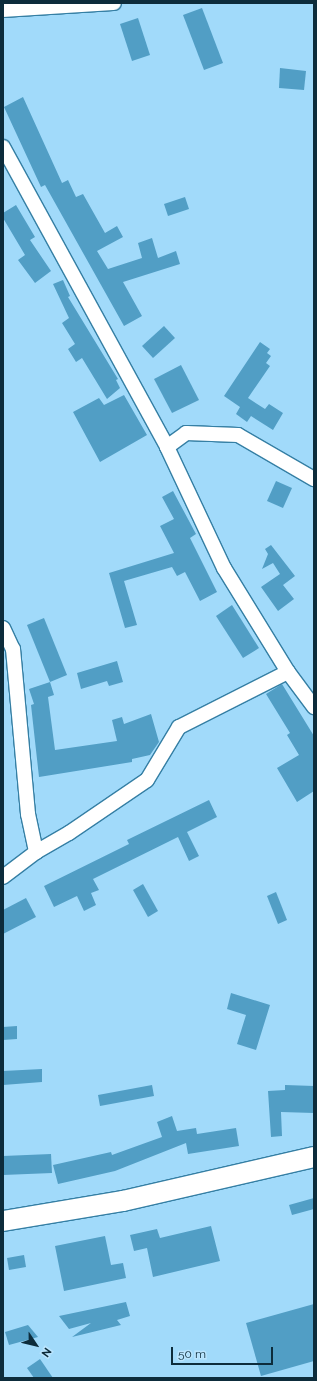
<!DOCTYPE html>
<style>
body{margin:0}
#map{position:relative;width:317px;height:1381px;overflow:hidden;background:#a1dafa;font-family:Raleway,sans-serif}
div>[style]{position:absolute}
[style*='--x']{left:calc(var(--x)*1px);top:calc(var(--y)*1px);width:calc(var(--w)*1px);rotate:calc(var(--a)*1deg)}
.building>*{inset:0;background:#519ec5}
.roads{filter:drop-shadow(1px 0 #357fa4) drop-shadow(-1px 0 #357fa4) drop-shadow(0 1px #357fa4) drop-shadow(0 -1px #357fa4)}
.street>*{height:14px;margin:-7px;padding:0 7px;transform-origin:7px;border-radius:7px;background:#fff}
.secondary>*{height:20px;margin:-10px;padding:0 10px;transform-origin:10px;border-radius:10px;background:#fff}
span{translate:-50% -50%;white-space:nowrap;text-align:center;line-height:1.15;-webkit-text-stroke:4px #bbe5fe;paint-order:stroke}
.frame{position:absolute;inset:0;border:4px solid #0d2c3b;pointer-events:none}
.north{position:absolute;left:16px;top:1325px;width:40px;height:40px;-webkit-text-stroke:3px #bbe5fe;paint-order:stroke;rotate:125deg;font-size:11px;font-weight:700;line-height:16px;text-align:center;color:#0d2c3b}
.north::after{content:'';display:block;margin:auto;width:14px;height:18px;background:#0d2c3b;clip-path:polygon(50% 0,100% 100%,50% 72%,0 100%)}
.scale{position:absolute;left:171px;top:1347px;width:102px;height:18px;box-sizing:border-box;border:2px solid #0d2c3b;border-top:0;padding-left:5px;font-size:12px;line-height:14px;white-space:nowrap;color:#0d2c3b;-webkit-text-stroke:3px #bbe5fe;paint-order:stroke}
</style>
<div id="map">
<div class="building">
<div style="clip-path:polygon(202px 8px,223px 63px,204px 70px,183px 15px)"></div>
<div style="clip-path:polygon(138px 18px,150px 55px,132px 61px,120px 24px)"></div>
<div style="clip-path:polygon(280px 68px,306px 71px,304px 90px,279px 88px)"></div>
<div style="clip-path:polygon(23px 97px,62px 183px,68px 180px,76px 197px,83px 194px,105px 233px,117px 226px,123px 237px,97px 251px,108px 269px,142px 258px,138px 243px,152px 238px,158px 258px,176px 251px,180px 264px,123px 282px,142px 316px,124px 326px,45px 185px,41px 187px,4px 107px)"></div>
<div style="clip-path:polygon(185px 197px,189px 209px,168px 216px,164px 204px)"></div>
<div style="clip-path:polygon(16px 205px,35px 237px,30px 240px,51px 271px,35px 283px,18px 260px,25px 255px,3px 218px,3px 213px)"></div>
<div style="clip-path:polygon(63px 280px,70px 296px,68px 297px,118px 379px,116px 380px,120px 388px,107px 399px,82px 358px,76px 362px,68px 349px,75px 344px,62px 323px,69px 318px,53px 284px)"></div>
<div style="clip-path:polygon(164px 326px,175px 338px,153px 358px,142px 346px)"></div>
<div style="clip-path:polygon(260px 342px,270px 349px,267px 353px,271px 356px,266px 363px,270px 366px,248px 398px,265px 409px,269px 404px,283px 413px,273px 430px,251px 416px,247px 422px,236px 414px,240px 407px,224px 396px)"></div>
<div style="clip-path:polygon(181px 365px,199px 400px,172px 413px,154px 379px)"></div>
<div style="clip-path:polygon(124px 395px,147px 435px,100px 462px,73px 412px,99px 398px,104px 405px)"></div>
<div style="clip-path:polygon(276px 481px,292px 488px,283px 508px,267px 501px)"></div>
<div style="clip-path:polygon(173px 491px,196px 534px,190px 538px,217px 592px,200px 601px,185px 572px,177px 576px,172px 567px,124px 581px,137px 625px,125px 628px,109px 573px,174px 553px,160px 526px,174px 519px,162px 497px)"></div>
<div style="clip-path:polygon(271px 545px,295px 576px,283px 585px,294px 599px,278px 611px,261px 587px,280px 574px,273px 563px,262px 569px,268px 554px,265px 549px)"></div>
<div style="clip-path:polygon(232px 605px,259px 648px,243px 658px,216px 616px)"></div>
<div style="clip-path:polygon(44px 618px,67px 675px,50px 682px,27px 625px)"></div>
<div style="clip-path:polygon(117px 661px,123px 682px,109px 686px,107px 681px,81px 689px,77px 673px)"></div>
<div style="clip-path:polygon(50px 682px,54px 695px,48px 697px,55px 750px,117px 741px,112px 720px,122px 717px,124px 724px,151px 714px,159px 742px,150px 755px,132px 759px,132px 762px,39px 777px,31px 705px,34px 704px,29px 689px)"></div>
<div style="clip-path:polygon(282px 684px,314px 736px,314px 791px,297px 802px,277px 768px,299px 755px,287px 735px,290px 733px,266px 694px)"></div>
<div style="clip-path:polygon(209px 800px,217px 817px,187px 832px,199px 856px,189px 861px,178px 837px,93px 879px,99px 890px,91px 893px,96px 905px,84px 911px,77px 896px,54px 907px,44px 886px,129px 844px,127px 840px)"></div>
<div style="clip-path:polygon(143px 884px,158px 911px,148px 917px,133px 890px)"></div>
<div style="clip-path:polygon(276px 892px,287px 920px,278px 924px,267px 896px)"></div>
<div style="clip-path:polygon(26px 898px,36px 917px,3px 934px,3px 910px)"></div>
<div style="clip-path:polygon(231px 993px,270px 1005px,256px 1050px,237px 1044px,246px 1015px,227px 1009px)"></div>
<div style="clip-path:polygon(17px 1026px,17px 1039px,3px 1040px,3px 1027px)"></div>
<div style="clip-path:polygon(42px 1069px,42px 1082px,3px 1085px,3px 1071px)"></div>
<div style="clip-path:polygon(152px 1085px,154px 1096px,100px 1106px,98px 1095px)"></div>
<div style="clip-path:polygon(285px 1085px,314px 1086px,314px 1113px,281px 1112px,282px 1136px,271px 1137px,268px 1091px,285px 1090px)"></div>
<div style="clip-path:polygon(172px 1116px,177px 1131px,196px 1128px,197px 1134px,236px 1128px,239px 1146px,188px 1154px,186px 1143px,115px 1171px,58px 1184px,53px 1165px,111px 1152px,112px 1155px,162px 1137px,157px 1122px)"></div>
<div style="clip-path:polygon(51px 1154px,52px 1173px,3px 1175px,3px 1156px)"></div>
<div style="clip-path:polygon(314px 1198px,314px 1209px,292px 1215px,289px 1205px)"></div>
<div style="clip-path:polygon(211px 1226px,220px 1261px,153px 1277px,147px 1248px,134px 1251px,130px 1235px,157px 1229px,160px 1238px)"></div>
<div style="clip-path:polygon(105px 1236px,111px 1265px,123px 1263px,126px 1278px,64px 1291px,55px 1246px)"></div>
<div style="clip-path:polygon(24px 1255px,26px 1267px,9px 1270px,7px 1258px)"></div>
<div style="clip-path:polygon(126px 1302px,130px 1316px,117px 1320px,121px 1325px,72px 1337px,91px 1323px,69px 1329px,59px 1316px)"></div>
<div style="clip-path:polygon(314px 1304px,314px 1361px,261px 1376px,246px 1323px)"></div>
<div style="clip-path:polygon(28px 1325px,38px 1337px,9px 1345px,5px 1332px)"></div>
<div style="clip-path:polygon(40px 1359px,53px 1378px,34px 1378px,27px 1368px)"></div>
</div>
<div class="roads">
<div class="street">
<div style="--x:3;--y:10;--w:111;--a:-3.6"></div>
<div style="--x:3;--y:147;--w:342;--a:61.3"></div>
<div style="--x:167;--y:447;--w:134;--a:64.8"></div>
<div style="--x:224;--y:568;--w:122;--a:58.4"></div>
<div style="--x:288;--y:672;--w:44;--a:53.4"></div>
<div style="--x:167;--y:447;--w:24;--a:-36"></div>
<div style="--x:186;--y:433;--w:52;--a:2.2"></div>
<div style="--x:238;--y:435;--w:88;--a:30.1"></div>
<div style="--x:3;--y:628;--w:23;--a:65"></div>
<div style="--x:13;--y:649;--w:166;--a:84.8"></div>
<div style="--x:28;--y:814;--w:39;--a:78"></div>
<div style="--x:3;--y:877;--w:41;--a:-37.1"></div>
<div style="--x:36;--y:852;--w:38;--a:-30"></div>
<div style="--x:69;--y:833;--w:94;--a:-34.2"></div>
<div style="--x:147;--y:780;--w:62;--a:-58.9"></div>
<div style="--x:179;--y:727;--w:122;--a:-26.8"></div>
</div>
<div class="secondary">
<div style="--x:3;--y:1221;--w:122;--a:-9.5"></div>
<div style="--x:123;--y:1201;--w:196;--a:-13"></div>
</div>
</div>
<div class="frame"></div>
<div class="north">N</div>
<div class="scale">50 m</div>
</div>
